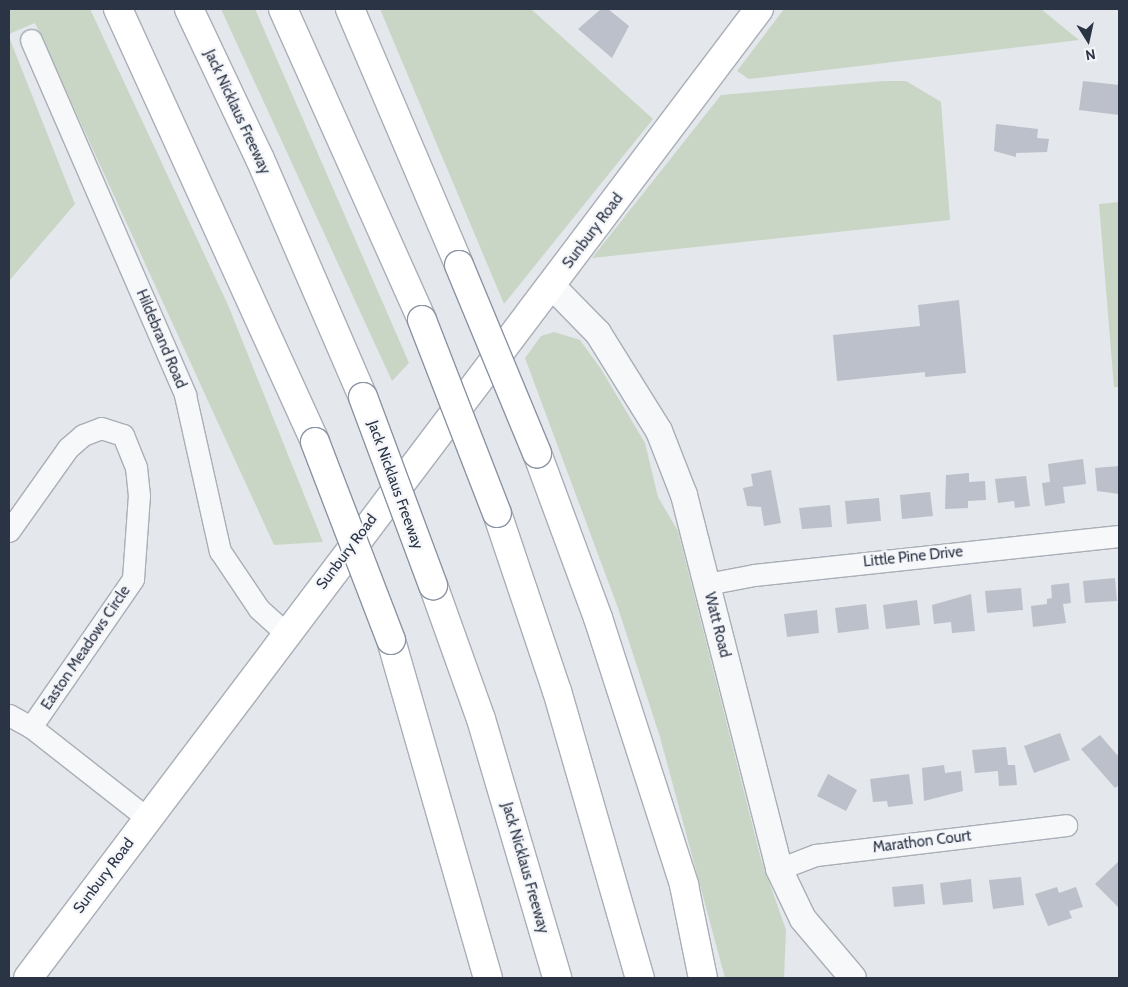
<!DOCTYPE html>
<style>
body{margin:0}
#map{position:relative;width:1128px;height:987px;overflow:hidden;background:#e4e7ec;font-family:Cabin,sans-serif}
div>[style]{position:absolute}
[style*='--x']{left:calc(var(--x)*1px);top:calc(var(--y)*1px);width:calc(var(--w)*1px);rotate:calc(var(--a)*1deg)}
.green>*{inset:0;background:#c9d6c5}
.building>*{inset:0;background:#bbc0ca}
.roads{filter:drop-shadow(1px 0 #a9aeb7) drop-shadow(-1px 0 #a9aeb7) drop-shadow(0 1px #a9aeb7) drop-shadow(0 -1px #a9aeb7)}
.minor>*{height:21px;margin:-10.5px;padding:0 10.5px;transform-origin:10.5px;border-radius:10.5px;background:#f7f8fa}
.tertiary>*{height:26px;margin:-13px;padding:0 13px;transform-origin:13px;border-radius:13px;background:#f7f8fa}
.primary>*{height:28px;margin:-14px;padding:0 14px;transform-origin:14px;border-radius:14px;background:#fff}
.motorway>*{height:28px;margin:-14px;padding:0 14px;transform-origin:14px;border-radius:14px;background:#fff}
.bridges{filter:drop-shadow(1px 0 #8b94a3) drop-shadow(-1px 0 #8b94a3) drop-shadow(0 1px #8b94a3) drop-shadow(0 -1px #8b94a3)}
.motorway-bridge>*{height:28px;margin:-14px;padding:0 14px;transform-origin:14px;border-radius:14px;background:#fff}
span{translate:-50% -50%;white-space:nowrap;text-align:center;line-height:1.15;-webkit-text-stroke:4.5px #f4f6f9;paint-order:stroke}
.street-label{font-size:15px;color:#2b3445}
.frame{position:absolute;inset:0;border:10px solid #2b3445;pointer-events:none}
.north{position:absolute;left:1063px;top:15px;width:50px;height:50px;-webkit-text-stroke:4px #f4f6f9;paint-order:stroke;rotate:170deg;font-size:14px;font-weight:700;line-height:20px;text-align:center;color:#2b3445}
.north::after{content:'';display:block;margin:auto;width:18px;height:22px;background:#2b3445;clip-path:polygon(50% 0,100% 100%,50% 72%,0 100%)}
</style>
<div id="map">
<div class="green">
<div style="clip-path:polygon(9px 9px,90px 9px,228px 305px,323px 542px,274px 545px,35px 23px,9px 34px)"></div>
<div style="clip-path:polygon(221px 9px,255px 9px,409px 363px,392px 381px)"></div>
<div style="clip-path:polygon(380px 9px,531px 9px,653px 119px,504px 304px)"></div>
<div style="clip-path:polygon(784px 9px,1041px 9px,1079px 40px,749px 79px,737px 71px)"></div>
<div style="clip-path:polygon(9px 37px,75px 204px,9px 281px)"></div>
<div style="clip-path:polygon(884px 81px,906px 81px,941px 102px,950px 220px,592px 258px,721px 95px)"></div>
<div style="clip-path:polygon(1119px 202px,1119px 387px,1114px 387px,1099px 204px)"></div>
<div style="clip-path:polygon(554px 332px,580px 340px,601px 369px,645px 443px,658px 497px,678px 531px,761px 859px,786px 930px,784px 978px,725px 978px,660px 737px,618px 608px,525px 358px,541px 336px)"></div>
</div>
<div class="building">
<div style="clip-path:polygon(601px 9px,608px 9px,629px 26px,612px 58px,578px 29px)"></div>
<div style="clip-path:polygon(1083px 81px,1119px 85px,1119px 115px,1079px 110px)"></div>
<div style="clip-path:polygon(996px 124px,1038px 129px,1037px 138px,1049px 139px,1047px 152px,1016px 153px,1016px 157px,994px 151px)"></div>
<div style="clip-path:polygon(959px 300px,966px 373px,925px 377px,925px 372px,837px 381px,833px 335px,920px 326px,918px 305px)"></div>
<div style="clip-path:polygon(1083px 459px,1086px 484px,1063px 487px,1065px 503px,1045px 506px,1042px 483px,1050px 482px,1048px 464px)"></div>
<div style="clip-path:polygon(1119px 466px,1119px 494px,1097px 491px,1095px 468px)"></div>
<div style="clip-path:polygon(771px 470px,781px 523px,764px 526px,761px 507px,747px 506px,743px 488px,753px 486px,751px 474px)"></div>
<div style="clip-path:polygon(969px 473px,969px 482px,985px 481px,986px 500px,968px 501px,968px 508px,945px 509px,946px 475px)"></div>
<div style="clip-path:polygon(1026px 476px,1030px 506px,1015px 508px,1014px 501px,998px 503px,995px 479px)"></div>
<div style="clip-path:polygon(930px 492px,933px 516px,902px 519px,900px 495px)"></div>
<div style="clip-path:polygon(879px 498px,881px 521px,847px 524px,845px 501px)"></div>
<div style="clip-path:polygon(830px 505px,832px 527px,802px 529px,799px 508px)"></div>
<div style="clip-path:polygon(1115px 578px,1117px 601px,1085px 603px,1083px 581px)"></div>
<div style="clip-path:polygon(1069px 583px,1071px 603px,1063px 604px,1066px 623px,1033px 627px,1031px 606px,1047px 604px,1047px 599px,1052px 598px,1051px 585px)"></div>
<div style="clip-path:polygon(1021px 588px,1023px 610px,987px 613px,985px 591px)"></div>
<div style="clip-path:polygon(971px 594px,975px 631px,952px 633px,951px 622px,934px 624px,932px 605px)"></div>
<div style="clip-path:polygon(917px 600px,920px 625px,886px 629px,883px 605px)"></div>
<div style="clip-path:polygon(866px 604px,869px 629px,838px 633px,835px 608px)"></div>
<div style="clip-path:polygon(817px 610px,819px 633px,787px 637px,784px 614px)"></div>
<div style="clip-path:polygon(1060px 733px,1070px 760px,1034px 773px,1024px 746px)"></div>
<div style="clip-path:polygon(1100px 735px,1119px 757px,1119px 785px,1115px 788px,1081px 749px)"></div>
<div style="clip-path:polygon(1006px 747px,1008px 765px,1015px 765px,1017px 785px,999px 786px,998px 771px,975px 773px,972px 750px)"></div>
<div style="clip-path:polygon(944px 765px,945px 773px,961px 771px,963px 791px,924px 801px,922px 768px)"></div>
<div style="clip-path:polygon(828px 774px,857px 790px,846px 811px,817px 796px)"></div>
<div style="clip-path:polygon(909px 774px,913px 804px,888px 807px,887px 801px,873px 802px,870px 779px)"></div>
<div style="clip-path:polygon(1119px 861px,1119px 908px,1095px 884px)"></div>
<div style="clip-path:polygon(1021px 877px,1024px 905px,993px 909px,989px 880px)"></div>
<div style="clip-path:polygon(971px 879px,973px 902px,943px 905px,940px 883px)"></div>
<div style="clip-path:polygon(923px 884px,925px 904px,894px 907px,892px 887px)"></div>
<div style="clip-path:polygon(1057px 887px,1059px 893px,1076px 887px,1083px 907px,1069px 911px,1072px 918px,1048px 926px,1035px 894px)"></div>
</div>
<div class="roads">
<div class="minor">
<div style="--x:31;--y:40;--w:387;--a:66.5"></div>
<div style="--x:185;--y:395;--w:160;--a:77.4"></div>
<div style="--x:220;--y:551;--w:70;--a:56.1"></div>
<div style="--x:259;--y:609;--w:36;--a:42"></div>
<div style="--x:9;--y:531;--w:102;--a:-54.6"></div>
<div style="--x:68;--y:448;--w:20;--a:-41"></div>
<div style="--x:83;--y:435;--w:19;--a:-21"></div>
<div style="--x:101;--y:428;--w:23;--a:18"></div>
<div style="--x:123;--y:435;--w:35;--a:68"></div>
<div style="--x:136;--y:467;--w:28;--a:84"></div>
<div style="--x:139;--y:495;--w:84;--a:94.1"></div>
<div style="--x:133;--y:579;--w:180;--a:124.6"></div>
<div style="--x:707;--y:584;--w:48;--a:-10.8"></div>
<div style="--x:754;--y:575;--w:367;--a:-6.1"></div>
<div style="--x:9;--y:715;--w:25;--a:29"></div>
<div style="--x:31;--y:727;--w:147;--a:38.1"></div>
<div style="--x:779;--y:869;--w:40;--a:-21"></div>
<div style="--x:816;--y:855;--w:252;--a:-6.8"></div>
</div>
<div class="tertiary">
<div style="--x:551;--y:285;--w:67;--a:45.6"></div>
<div style="--x:598;--y:333;--w:115;--a:58.1"></div>
<div style="--x:659;--y:431;--w:69;--a:68.7"></div>
<div style="--x:684;--y:495;--w:386;--a:75.7"></div>
<div style="--x:779;--y:869;--w:55;--a:64.4"></div>
<div style="--x:803;--y:919;--w:77;--a:49.7"></div>
</div>
<div class="primary">
<div style="--x:28;--y:978;--w:1214;--a:-52.97"></div>
</div>
<div class="motorway">
<div style="--x:118;--y:9;--w:476;--a:65.5"></div>
<div style="--x:189;--y:9;--w:166;--a:64.7"></div>
<div style="--x:260;--y:159;--w:259;--a:66.6"></div>
<div style="--x:283;--y:9;--w:341;--a:65.9"></div>
<div style="--x:350;--y:9;--w:278;--a:66.9"></div>
<div style="--x:537;--y:453;--w:176;--a:69.7"></div>
<div style="--x:598;--y:618;--w:281;--a:72.1"></div>
<div style="--x:684;--y:885;--w:95;--a:78.5"></div>
<div style="--x:497;--y:513;--w:188;--a:71.4"></div>
<div style="--x:557;--y:691;--w:299;--a:73.9"></div>
<div style="--x:433;--y:585;--w:142;--a:70.3"></div>
<div style="--x:481;--y:719;--w:270;--a:73.6"></div>
<div style="--x:391;--y:640;--w:352;--a:74"></div>
</div>
</div>
<div class="bridges">
<div class="motorway-bridge">
<div style="--x:459;--y:265;--w:204;--a:67.5"></div>
<div style="--x:422;--y:320;--w:207;--a:68.8"></div>
<div style="--x:363;--y:397;--w:201;--a:69.6"></div>
<div style="--x:315;--y:442;--w:212;--a:69"></div>
</div>
</div>
<div class="street-label">
<span style="left:237px;top:112px;rotate:65deg">Jack Nicklaus Freeway</span>
<span style="left:593px;top:231px;rotate:-53deg">Sunbury Road</span>
<span style="left:161px;top:339px;rotate:67deg">Hildebrand Road</span>
<span style="left:395px;top:485px;rotate:70deg">Jack Nicklaus Freeway</span>
<span style="left:347px;top:552px;rotate:-53deg">Sunbury Road</span>
<span style="left:913px;top:557px;rotate:-6deg">Little Pine Drive</span>
<span style="left:717px;top:625px;rotate:76deg">Watt Road</span>
<span style="left:86px;top:648px;rotate:-56deg">Easton Meadows Circle</span>
<span style="left:922px;top:842px;rotate:-7deg">Marathon Court</span>
<span style="left:525px;top:868px;rotate:74deg">Jack Nicklaus Freeway</span>
<span style="left:104px;top:876px;rotate:-53deg">Sunbury Road</span>
</div>
<div class="frame"></div>
<div class="north">N</div>
</div>
